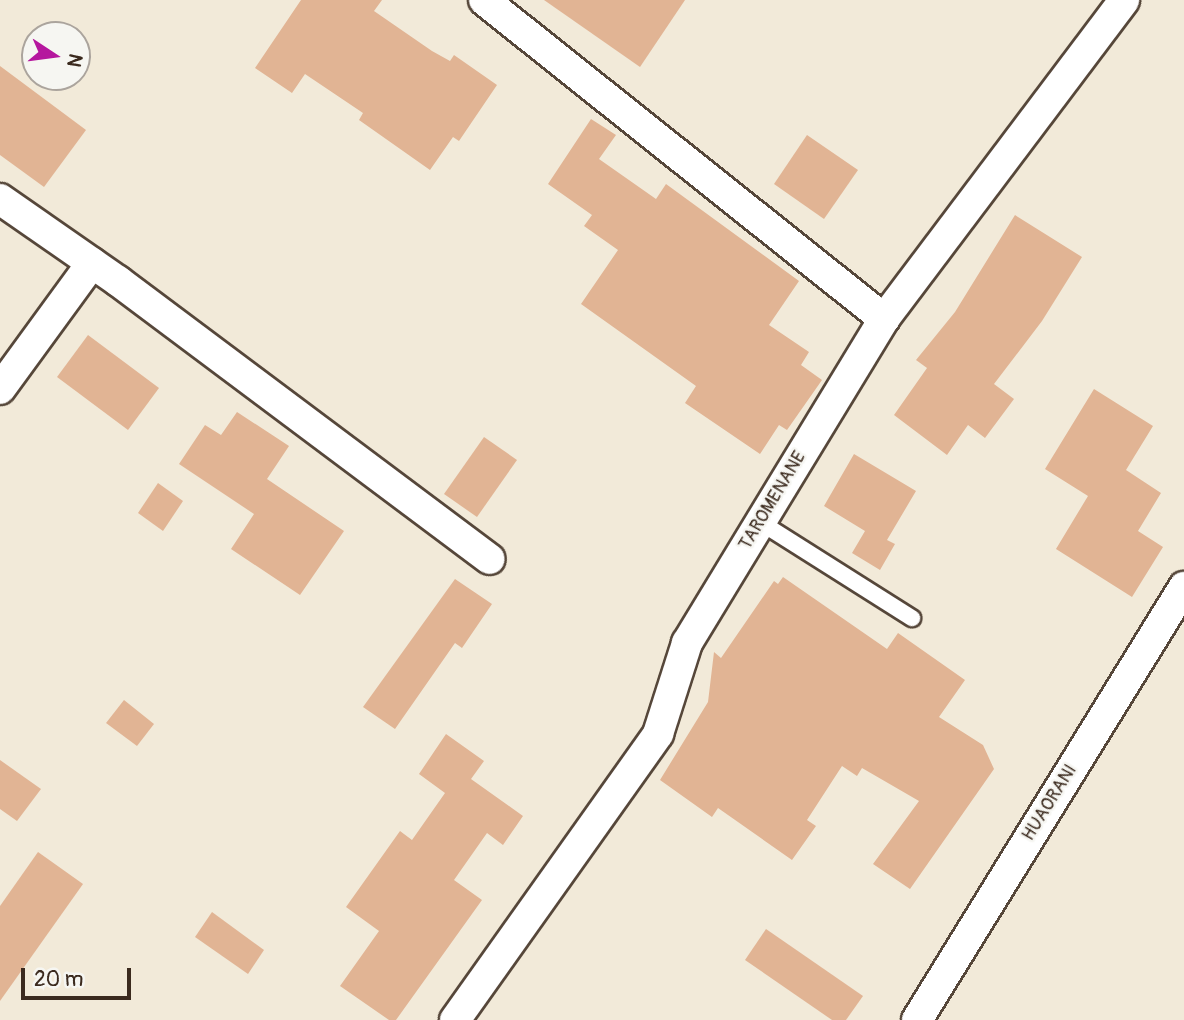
<!DOCTYPE html>
<style>
body{margin:0}
#map{position:relative;width:1184px;height:1020px;overflow:hidden;background:#f2ead9;font-family:Pangolin,sans-serif}
div>[style]{position:absolute}
[style*='--x']{left:calc(var(--x)*1px);top:calc(var(--y)*1px);width:calc(var(--w)*1px);rotate:calc(var(--a)*1deg)}
.building>*{inset:0;background:#e1b494}
.roads{filter:drop-shadow(2px 0 #56473a) drop-shadow(-2px 0 #56473a) drop-shadow(0 2px #56473a) drop-shadow(0 -2px #56473a)}
.service>*{height:16px;margin:-8px;padding:0 8px;transform-origin:8px;border-radius:8px;background:#fff}
.minor>*{height:30px;margin:-15px;padding:0 15px;transform-origin:15px;border-radius:15px;background:#fff}
span{translate:-50% -50%;white-space:nowrap;text-align:center;line-height:1.15;-webkit-text-stroke:5px #f6f6f2;paint-order:stroke}
.street-label{font-size:18px;color:#3b2a1e}
.north{position:absolute;left:21px;top:21px;width:70px;height:70px;box-sizing:border-box;background:#f6f6f2;border:2px solid #aba49d;border-radius:50%;rotate:103deg;font-size:19px;font-weight:700;line-height:28px;text-align:center;color:#3b2a1e}
.north::after{content:'';display:block;margin:auto;width:24px;height:32px;background:#b5179e;clip-path:polygon(50% 0,100% 100%,50% 72%,0 100%)}
.scale{position:absolute;left:21px;top:968px;width:110px;height:32px;box-sizing:border-box;border:4px solid #3b2a1e;border-top:0;padding-left:9px;font-size:21px;line-height:24px;white-space:nowrap;color:#3b2a1e;-webkit-text-stroke:5px #f6f6f2;paint-order:stroke}
</style>
<div id="map">
<div class="building">
<div style="clip-path:polygon(301px 0,382px 0,374px 11px,432px 51px,450px 61px,454px 55px,497px 85px,459px 141px,453px 137px,430px 170px,359px 120px,363px 113px,305px 74px,292px 93px,255px 68px)"></div>
<div style="clip-path:polygon(544px 0,685px 0,640px 67px)"></div>
<div style="clip-path:polygon(0 66px,86px 130px,44px 187px,0 155px)"></div>
<div style="clip-path:polygon(591px 119px,616px 135px,599px 159px,656px 199px,666px 184px,799px 281px,769px 325px,809px 352px,801px 365px,822px 380px,787px 430px,779px 425px,760px 454px,685px 403px,696px 386px,581px 304px,618px 250px,584px 226px,592px 215px,548px 184px)"></div>
<div style="clip-path:polygon(807px 135px,858px 170px,824px 219px,774px 184px)"></div>
<div style="clip-path:polygon(1015px 215px,1082px 257px,1042px 321px,994px 384px,1014px 399px,985px 438px,968px 425px,947px 455px,894px 415px,927px 368px,916px 360px,955px 312px)"></div>
<div style="clip-path:polygon(88px 335px,159px 388px,128px 430px,57px 377px)"></div>
<div style="clip-path:polygon(1094px 389px,1153px 426px,1126px 470px,1161px 493px,1138px 531px,1163px 547px,1132px 597px,1056px 549px,1088px 496px,1045px 469px)"></div>
<div style="clip-path:polygon(237px 412px,289px 446px,267px 479px,344px 531px,300px 595px,231px 549px,254px 514px,179px 464px,205px 425px,221px 435px)"></div>
<div style="clip-path:polygon(484px 437px,517px 460px,477px 517px,444px 494px)"></div>
<div style="clip-path:polygon(854px 454px,916px 491px,887px 540px,895px 544px,880px 570px,852px 553px,865px 531px,824px 506px)"></div>
<div style="clip-path:polygon(158px 483px,183px 501px,163px 531px,138px 513px)"></div>
<div style="clip-path:polygon(783px 577px,887px 649px,898px 633px,965px 680px,939px 717px,983px 745px,994px 769px,910px 889px,873px 864px,919px 801px,862px 768px,857px 776px,842px 766px,807px 820px,816px 826px,792px 860px,718px 808px,712px 817px,660px 780px,708px 702px,714px 652px,721px 658px,774px 581px,778px 584px)"></div>
<div style="clip-path:polygon(455px 579px,492px 604px,462px 648px,455px 643px,395px 729px,363px 707px)"></div>
<div style="clip-path:polygon(124px 700px,154px 724px,137px 746px,106px 723px)"></div>
<div style="clip-path:polygon(446px 734px,484px 761px,471px 779px,523px 816px,503px 845px,487px 833px,454px 880px,482px 900px,396px 1020px,389px 1020px,340px 986px,379px 931px,346px 907px,400px 831px,412px 840px,445px 793px,419px 774px)"></div>
<div style="clip-path:polygon(0 760px,41px 789px,17px 821px,0 809px)"></div>
<div style="clip-path:polygon(38px 852px,83px 884px,0 1001px,0 906px)"></div>
<div style="clip-path:polygon(212px 912px,264px 950px,248px 974px,195px 937px)"></div>
<div style="clip-path:polygon(766px 929px,863px 996px,846px 1020px,832px 1020px,745px 960px)"></div>
</div>
<div class="roads">
<div class="service">
<div style="--x:760;--y:522;--w:180;--a:32.3"></div>
</div>
<div class="minor">
<div style="--x:484;--y:0;--w:512;--a:38.57"></div>
<div style="--x:0;--y:199;--w:144;--a:34.8"></div>
<div style="--x:118;--y:281;--w:464;--a:36.8"></div>
<div style="--x:0;--y:389;--w:156;--a:-53.9"></div>
<div style="--x:455;--y:1020;--w:351;--a:-54.6"></div>
<div style="--x:658;--y:734;--w:96;--a:-72.3"></div>
<div style="--x:687;--y:643;--w:379;--a:-58.7"></div>
<div style="--x:884;--y:319;--w:399;--a:-53"></div>
<div style="--x:917;--y:1020;--w:509;--a:-58.34"></div>
</div>
</div>
<div class="street-label">
<span style="left:773px;top:501px;rotate:-59deg">TAROMENANE</span>
<span style="left:1050px;top:803px;rotate:-58deg">HUAORANI</span>
</div>
<div class="north">N</div>
<div class="scale">20 m</div>
</div>
